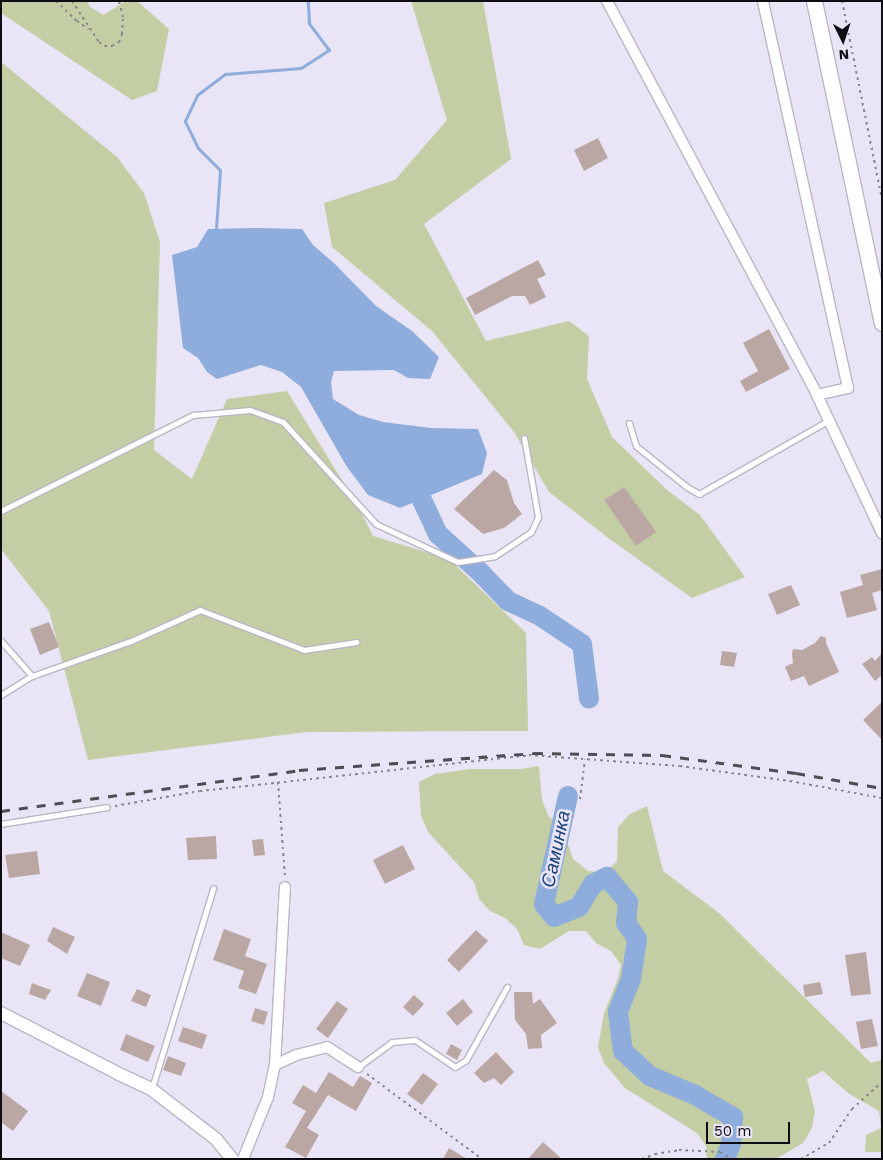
<!DOCTYPE html>
<meta charset="utf-8">
<style>
body{margin:0}
#map{position:relative;width:883px;height:1160px;overflow:hidden;background:#eae5f6;font-family:"Work Sans",sans-serif}
div>[style]{position:absolute}
[style*='--x']{left:calc(var(--x)*1px);top:calc(var(--y)*1px);width:calc(var(--w)*1px);rotate:calc(var(--a)*1deg)}
.green>*{inset:0;background:#c4cea4}
.water>*{inset:0;background:#8eaddc}
.stream>*{height:3px;margin:-1.5px;padding:0 1.5px;transform-origin:1.5px;border-radius:1.5px;background:#8eaddc}
.river>*{height:20px;margin:-10px;padding:0 10px;transform-origin:10px;border-radius:10px;background:#8eaddc}
.building>*{inset:0;background:#baa7a3}
.path>*{height:2px;margin-top:-1px;transform-origin:0;background:repeating-linear-gradient(90deg,#87838f 0 2.5px,transparent 0 6.5px)}
.roads{filter:drop-shadow(1px 0 #bab5c5) drop-shadow(-1px 0 #bab5c5) drop-shadow(0 1px #bab5c5) drop-shadow(0 -1px #bab5c5)}
.service>*{height:5px;margin:-2.5px;padding:0 2.5px;transform-origin:2.5px;border-radius:2.5px;background:#fff}
.minor>*{height:10px;margin:-5px;padding:0 5px;transform-origin:5px;border-radius:5px;background:#fff}
.tertiary>*{height:12px;margin:-6px;padding:0 6px;transform-origin:6px;border-radius:6px;background:#fff}
.secondary>*{height:15px;margin:-7.5px;padding:0 7.5px;transform-origin:7.5px;border-radius:7.5px;background:#fff}
.rail>*{height:3px;margin-top:-1.5px;transform-origin:0;background:repeating-linear-gradient(90deg,#4f4c55 0 9px,transparent 0 18px)}
span{translate:-50% -50%;white-space:nowrap;text-align:center;line-height:1.15;-webkit-text-stroke:5px #eae5f6;paint-order:stroke}
.water-label{font-size:19px;color:#1c427b;font-style:italic}
.frame{position:absolute;inset:0;border:2px solid #0f0d13;pointer-events:none}
.north{position:absolute;left:818px;top:15px;width:50px;height:50px;-webkit-text-stroke:4px #eae5f6;paint-order:stroke;rotate:176deg;font-size:14px;font-weight:700;line-height:20px;text-align:center;color:#0f0d13}
.north::after{content:'';display:block;margin:auto;width:18px;height:22px;background:#0f0d13;clip-path:polygon(50% 0,100% 100%,50% 72%,0 100%)}
.scale{position:absolute;left:706px;top:1122px;width:84px;height:22px;box-sizing:border-box;border:2px solid #0f0d13;border-top:0;padding-left:6px;font-size:15px;line-height:18px;white-space:nowrap;color:#0f0d13;-webkit-text-stroke:4px #eae5f6;paint-order:stroke}
</style>
<div id="map">
<div class="green">
<div style="clip-path:polygon(1px 1px,88px 1px,89px 6px,103px 15px,126px 1px,137px 1px,169px 29px,157px 91px,132px 100px,1px 13px)"></div>
<div style="clip-path:polygon(411px 1px,483px 1px,511px 159px,424px 224px,486px 341px,569px 321px,589px 336px,587px 379px,612px 437px,667px 490px,700px 515px,745px 577px,692px 598px,607px 537px,549px 492px,514px 432px,432px 331px,332px 247px,324px 203px,395px 180px,447px 120px)"></div>
<div style="clip-path:polygon(1px 62px,117px 157px,144px 193px,160px 242px,154px 450px,192px 479px,227px 399px,287px 391px,358px 506px,373px 536px,449px 559px,526px 633px,528px 731px,306px 732px,88px 760px,49px 611px,1px 549px)"></div>
<div style="clip-path:polygon(539px 766px,542px 800px,549px 817px,562px 827px,573px 859px,588px 871px,605px 873px,617px 861px,618px 827px,630px 814px,647px 806px,663px 871px,719px 913px,871px 1063px,882px 1060px,882px 1152px,865px 1152px,866px 1135px,881px 1128px,879px 1111px,848px 1093px,823px 1071px,807px 1079px,815px 1111px,812px 1128px,803px 1143px,776px 1159px,707px 1159px,706px 1146px,697px 1133px,625px 1088px,604px 1063px,598px 1047px,604px 1013px,617px 981px,621px 965px,611px 951px,596px 943px,586px 931px,569px 931px,540px 949px,524px 945px,517px 929px,505px 918px,490px 911px,479px 899px,474px 882px,428px 832px,421px 816px,419px 782px,435px 774px,469px 769px,522px 769px)"></div>
</div>
<div class="water">
<div style="clip-path:polygon(257px 228px,302px 229px,313px 245px,334px 263px,376px 306px,412px 331px,439px 357px,430px 379px,408px 378px,394px 370px,334px 371px,331px 382px,333px 399px,359px 415px,383px 422px,431px 428px,478px 429px,487px 453px,482px 474px,400px 508px,368px 495px,347px 467px,301px 387px,282px 372px,261px 365px,217px 379px,207px 372px,198px 358px,183px 348px,172px 255px,197px 247px,208px 229px)"></div>
</div>
<div class="stream">
<div style="--x:216;--y:229;--w:59;--a:-86.1"></div>
<div style="--x:220;--y:170;--w:31;--a:-135"></div>
<div style="--x:198;--y:148;--w:30;--a:-116"></div>
<div style="--x:185;--y:121;--w:29;--a:-65"></div>
<div style="--x:197;--y:95;--w:35;--a:-37"></div>
<div style="--x:225;--y:74;--w:76;--a:-4.5"></div>
<div style="--x:301;--y:68;--w:33;--a:-33"></div>
<div style="--x:329;--y:50;--w:34;--a:-127"></div>
<div style="--x:309;--y:23;--w:22;--a:-93"></div>
</div>
<div class="river">
<div style="--x:422;--y:500;--w:38;--a:65"></div>
<div style="--x:438;--y:534;--w:57;--a:42.1"></div>
<div style="--x:480;--y:572;--w:40;--a:46"></div>
<div style="--x:508;--y:601;--w:35;--a:25"></div>
<div style="--x:540;--y:616;--w:50;--a:33.7"></div>
<div style="--x:582;--y:644;--w:55;--a:82.7"></div>
<div style="--x:568;--y:796;--w:111;--a:102.5"></div>
<div style="--x:544;--y:904;--w:16;--a:52"></div>
<div style="--x:554;--y:917;--w:27;--a:-22"></div>
<div style="--x:579;--y:907;--w:27;--a:-59"></div>
<div style="--x:593;--y:884;--w:16;--a:-27"></div>
<div style="--x:607;--y:877;--w:33;--a:50"></div>
<div style="--x:628;--y:902;--w:21;--a:95"></div>
<div style="--x:626;--y:923;--w:19;--a:55"></div>
<div style="--x:637;--y:939;--w:40;--a:98.5"></div>
<div style="--x:631;--y:979;--w:35;--a:112"></div>
<div style="--x:618;--y:1012;--w:39;--a:83"></div>
<div style="--x:623;--y:1051;--w:37;--a:43"></div>
<div style="--x:650;--y:1076;--w:49;--a:22.9"></div>
<div style="--x:695;--y:1095;--w:44;--a:30.1"></div>
<div style="--x:733;--y:1117;--w:27;--a:94"></div>
<div style="--x:731;--y:1144;--w:16;--a:112"></div>
</div>
<div class="building">
<div style="clip-path:polygon(598px 138px,608px 158px,584px 171px,574px 150px)"></div>
<div style="clip-path:polygon(538px 260px,546px 275px,537px 279px,546px 297px,530px 305px,525px 296px,512px 296px,475px 315px,466px 298px)"></div>
<div style="clip-path:polygon(769px 329px,790px 369px,746px 392px,740px 381px,758px 371px,743px 343px)"></div>
<div style="clip-path:polygon(494px 470px,507px 480px,514px 503px,522px 514px,504px 528px,483px 534px,454px 509px)"></div>
<div style="clip-path:polygon(624px 487px,656px 532px,636px 546px,604px 500px)"></div>
<div style="clip-path:polygon(882px 569px,882px 590px,872px 593px,877px 610px,847px 618px,840px 592px,863px 585px,860px 575px)"></div>
<div style="clip-path:polygon(791px 585px,800px 605px,777px 615px,768px 594px)"></div>
<div style="clip-path:polygon(49px 622px,59px 647px,40px 655px,30px 629px)"></div>
<div style="clip-path:polygon(821px 636px,826px 638px,826px 643px,839px 672px,809px 686px,804px 676px,791px 681px,785px 667px,793px 663px,792px 654px,793px 649px,802px 650px,815px 643px)"></div>
<div style="clip-path:polygon(722px 651px,737px 653px,734px 667px,720px 665px)"></div>
<div style="clip-path:polygon(882px 653px,882px 675px,875px 681px,862px 664px,872px 657px,875px 661px)"></div>
<div style="clip-path:polygon(882px 702px,882px 740px,863px 720px)"></div>
<div style="clip-path:polygon(216px 836px,217px 859px,188px 860px,186px 838px)"></div>
<div style="clip-path:polygon(263px 839px,265px 855px,254px 856px,252px 840px)"></div>
<div style="clip-path:polygon(403px 845px,415px 869px,385px 884px,373px 860px)"></div>
<div style="clip-path:polygon(37px 851px,40px 874px,9px 878px,5px 855px)"></div>
<div style="clip-path:polygon(53px 927px,75px 937px,67px 954px,47px 941px)"></div>
<div style="clip-path:polygon(224px 929px,251px 939px,245px 956px,267px 964px,256px 994px,238px 988px,244px 971px,213px 960px)"></div>
<div style="clip-path:polygon(476px 930px,488px 941px,459px 972px,447px 960px)"></div>
<div style="clip-path:polygon(1px 932px,30px 945px,20px 966px,1px 958px)"></div>
<div style="clip-path:polygon(866px 952px,871px 994px,851px 996px,845px 955px)"></div>
<div style="clip-path:polygon(87px 973px,110px 982px,101px 1006px,77px 996px)"></div>
<div style="clip-path:polygon(820px 982px,823px 994px,805px 997px,803px 985px)"></div>
<div style="clip-path:polygon(32px 983px,51px 990px,45px 1000px,29px 994px)"></div>
<div style="clip-path:polygon(137px 989px,151px 995px,146px 1007px,131px 1001px)"></div>
<div style="clip-path:polygon(514px 992px,532px 992px,533px 1004px,540px 999px,557px 1023px,541px 1035px,542px 1048px,528px 1049px,526px 1034px,515px 1020px)"></div>
<div style="clip-path:polygon(414px 995px,424px 1004px,413px 1016px,403px 1007px)"></div>
<div style="clip-path:polygon(463px 999px,473px 1012px,457px 1026px,446px 1013px)"></div>
<div style="clip-path:polygon(337px 1001px,348px 1009px,328px 1038px,316px 1029px)"></div>
<div style="clip-path:polygon(255px 1008px,268px 1012px,264px 1025px,251px 1021px)"></div>
<div style="clip-path:polygon(872px 1019px,878px 1046px,861px 1049px,856px 1022px)"></div>
<div style="clip-path:polygon(183px 1027px,207px 1035px,202px 1049px,178px 1041px)"></div>
<div style="clip-path:polygon(126px 1034px,155px 1046px,148px 1062px,120px 1050px)"></div>
<div style="clip-path:polygon(451px 1044px,462px 1050px,457px 1060px,446px 1054px)"></div>
<div style="clip-path:polygon(496px 1052px,514px 1072px,501px 1085px,494px 1078px,484px 1083px,474px 1073px)"></div>
<div style="clip-path:polygon(168px 1056px,186px 1063px,181px 1076px,163px 1070px)"></div>
<div style="clip-path:polygon(329px 1072px,353px 1087px,360px 1076px,372px 1083px,356px 1111px,328px 1095px,307px 1128px,319px 1135px,306px 1158px,285px 1147px,306px 1111px,292px 1103px,303px 1085px,316px 1093px)"></div>
<div style="clip-path:polygon(423px 1073px,438px 1084px,422px 1105px,407px 1094px)"></div>
<div style="clip-path:polygon(1px 1091px,28px 1111px,13px 1131px,1px 1122px)"></div>
<div style="clip-path:polygon(543px 1142px,562px 1159px,528px 1159px)"></div>
<div style="clip-path:polygon(449px 1148px,467px 1159px,443px 1159px)"></div>
</div>
<div class="path">
<div style="--x:56;--y:1;--w:29;--a:44"></div>
<div style="--x:77;--y:21;--w:14;--a:36"></div>
<div style="--x:72;--y:1;--w:49;--a:56.6"></div>
<div style="--x:99;--y:42;--w:7;--a:34"></div>
<div style="--x:105;--y:46;--w:7;--a:0"></div>
<div style="--x:112;--y:46;--w:8;--a:-30"></div>
<div style="--x:119;--y:42;--w:9;--a:-69"></div>
<div style="--x:122;--y:34;--w:17;--a:-87"></div>
<div style="--x:123;--y:17;--w:16;--a:-104"></div>
<div style="--x:842;--y:1;--w:203;--a:78.6"></div>
<div style="--x:278;--y:782;--w:95;--a:85.8"></div>
<div style="--x:580;--y:799;--w:40;--a:-82.9"></div>
<div style="--x:115;--y:806;--w:86;--a:-10"></div>
<div style="--x:200;--y:791;--w:331;--a:-6.2"></div>
<div style="--x:529;--y:755;--w:151;--a:4.2"></div>
<div style="--x:680;--y:766;--w:111;--a:7.8"></div>
<div style="--x:790;--y:781;--w:94;--a:10.5"></div>
<div style="--x:367;--y:1074;--w:143;--a:36.5"></div>
<div style="--x:642;--y:1159;--w:14;--a:-21"></div>
<div style="--x:655;--y:1154;--w:24;--a:-9"></div>
<div style="--x:679;--y:1150;--w:41;--a:2.8"></div>
<div style="--x:720;--y:1152;--w:13;--a:32"></div>
<div style="--x:801;--y:1159;--w:32;--a:-30"></div>
<div style="--x:829;--y:1143;--w:41;--a:-55.9"></div>
<div style="--x:852;--y:1109;--w:40;--a:-42"></div>
</div>
<div class="roads">
<div class="service">
<div style="--x:629;--y:423;--w:24;--a:73"></div>
<div style="--x:636;--y:446;--w:65;--a:38.8"></div>
<div style="--x:687;--y:487;--w:14;--a:30"></div>
<div style="--x:699;--y:494;--w:150;--a:-29.6"></div>
<div style="--x:1;--y:511;--w:215;--a:-26.6"></div>
<div style="--x:193;--y:415;--w:57;--a:-5"></div>
<div style="--x:250;--y:410;--w:35;--a:20"></div>
<div style="--x:283;--y:422;--w:138;--a:47.6"></div>
<div style="--x:376;--y:524;--w:90;--a:24.9"></div>
<div style="--x:458;--y:562;--w:37;--a:-9"></div>
<div style="--x:495;--y:556;--w:43;--a:-33.7"></div>
<div style="--x:531;--y:532;--w:17;--a:-65"></div>
<div style="--x:538;--y:517;--w:80;--a:-100"></div>
<div style="--x:1;--y:641;--w:47;--a:48.5"></div>
<div style="--x:1;--y:695;--w:36;--a:-32"></div>
<div style="--x:32;--y:676;--w:105;--a:-19.5"></div>
<div style="--x:131;--y:641;--w:76;--a:-24.2"></div>
<div style="--x:200;--y:610;--w:111;--a:21"></div>
<div style="--x:304;--y:650;--w:53;--a:-8.7"></div>
<div style="--x:1;--y:824;--w:107;--a:-9.1"></div>
<div style="--x:358;--y:1067;--w:42;--a:-36.3"></div>
<div style="--x:392;--y:1042;--w:23;--a:-5"></div>
<div style="--x:415;--y:1040;--w:48;--a:34"></div>
<div style="--x:455;--y:1067;--w:13;--a:-32"></div>
<div style="--x:466;--y:1060;--w:84;--a:-60.7"></div>
<div style="--x:152;--y:1088;--w:209;--a:-73"></div>
</div>
<div class="minor">
<div style="--x:607;--y:1;--w:446;--a:61.9"></div>
<div style="--x:817;--y:395;--w:32;--a:-13"></div>
<div style="--x:848;--y:388;--w:396;--a:-102.4"></div>
<div style="--x:817;--y:395;--w:153;--a:64.8"></div>
<div style="--x:275;--y:1065;--w:178;--a:-86.8"></div>
<div style="--x:243;--y:1159;--w:67;--a:-68"></div>
<div style="--x:268;--y:1097;--w:33;--a:-78"></div>
<div style="--x:275;--y:1065;--w:23;--a:-25"></div>
<div style="--x:296;--y:1055;--w:32;--a:-14"></div>
<div style="--x:327;--y:1047;--w:37;--a:33"></div>
</div>
<div class="tertiary">
<div style="--x:1;--y:1013;--w:133;--a:27.3"></div>
<div style="--x:119;--y:1074;--w:35;--a:25"></div>
<div style="--x:151;--y:1089;--w:82;--a:37.6"></div>
<div style="--x:216;--y:1139;--w:26;--a:51"></div>
</div>
<div class="secondary">
<div style="--x:814;--y:1;--w:329;--a:78.1"></div>
</div>
</div>
<div class="rail">
<div style="--x:1;--y:811;--w:301;--a:-7.8"></div>
<div style="--x:299;--y:770;--w:236;--a:-4.1"></div>
<div style="--x:534;--y:753;--w:128;--a:0.9"></div>
<div style="--x:662;--y:755;--w:135;--a:7.7"></div>
<div style="--x:796;--y:773;--w:87;--a:9.9"></div>
</div>
<div class="water-label">
<span style="left:556px;top:849px;rotate:-78deg">Саминка</span>
</div>
<div class="frame"></div>
<div class="north">N</div>
<div class="scale">50 m</div>
</div>
